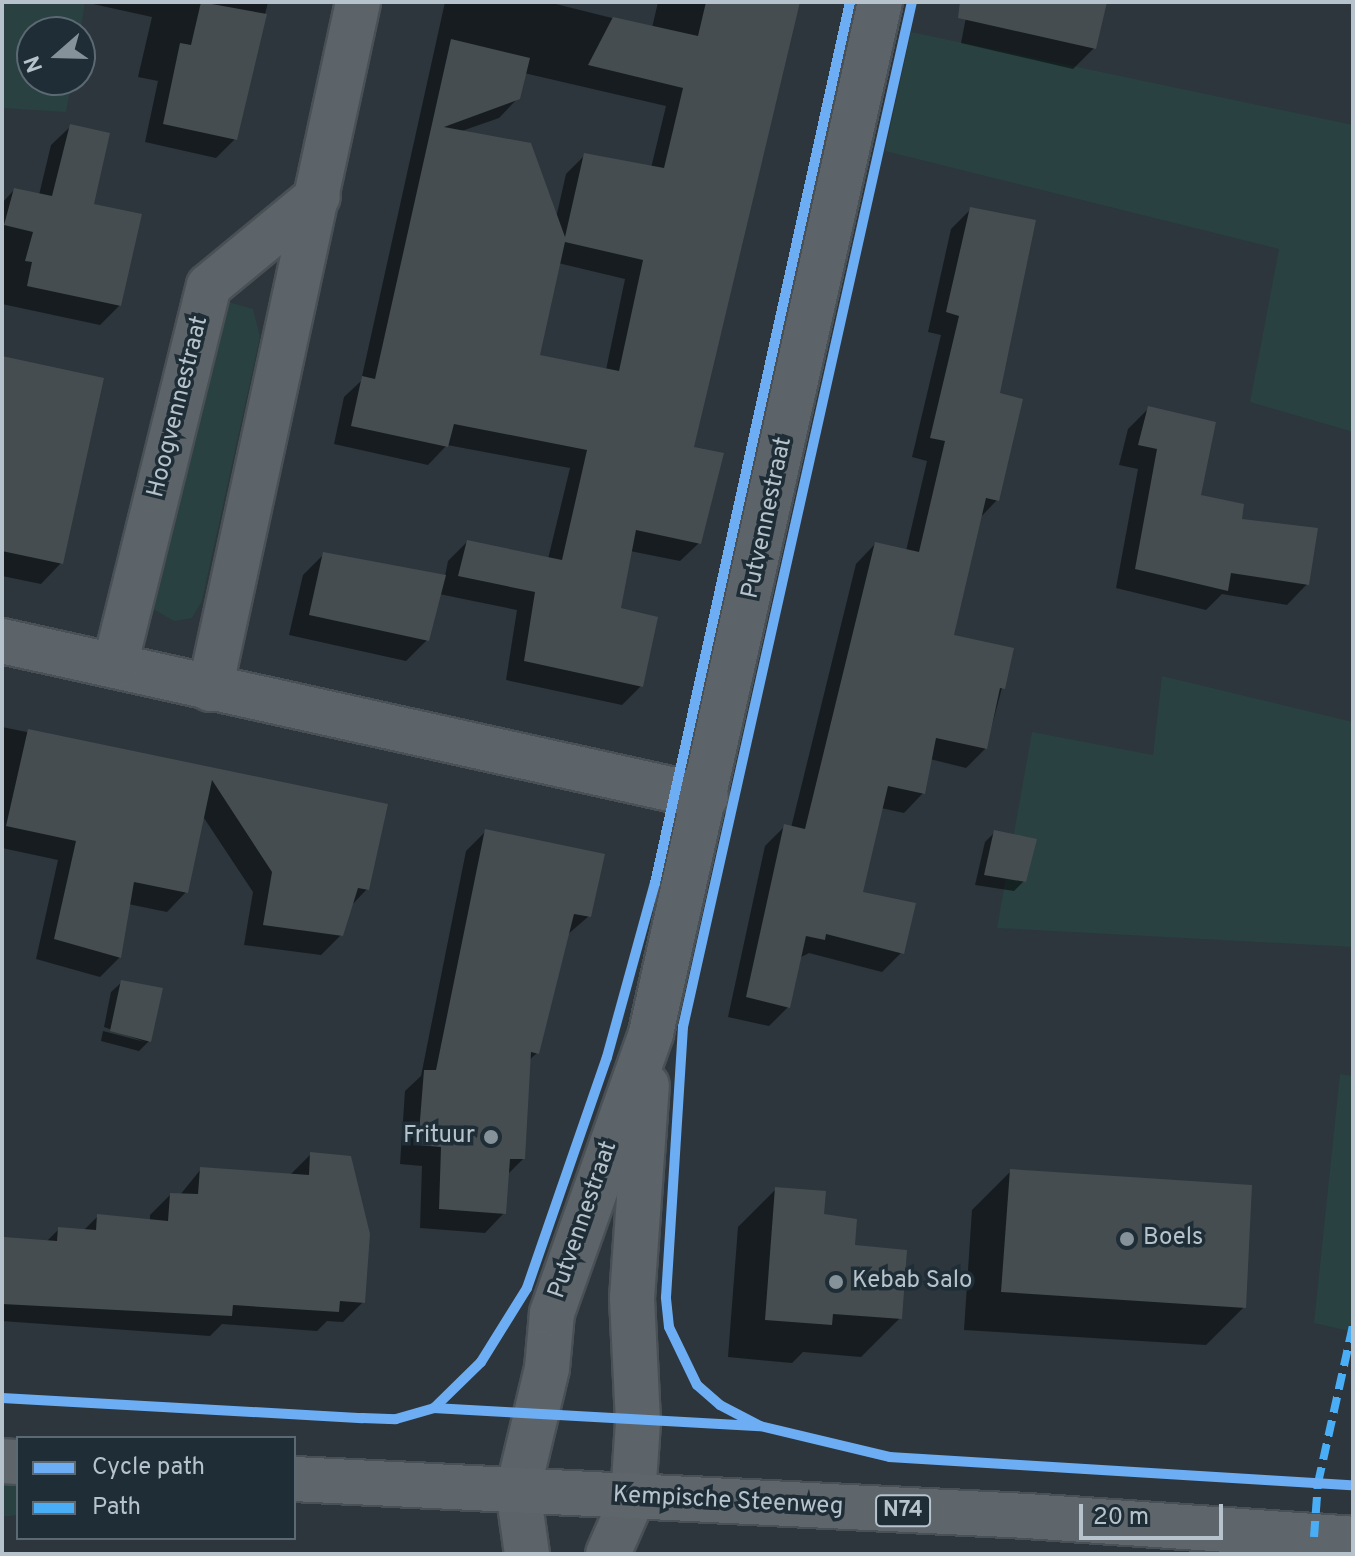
<!DOCTYPE html>
<style>
body{margin:0}
#map{position:relative;width:1355px;height:1556px;overflow:hidden;background:#2c363c;font-family:Overpass,sans-serif}
div>[style]{position:absolute}
[style*='--x']{left:calc(var(--x)*1px);top:calc(var(--y)*1px);width:calc(var(--w)*1px);rotate:calc(var(--a)*1deg)}
.green>*{inset:0;background:#294140}
.shadow>*{inset:0;background:#0007}
.building>*{inset:0;background:#454d51}
.roads{filter:drop-shadow(2px 0 #4a5156) drop-shadow(-2px 0 #4a5156) drop-shadow(0 2px #4a5156) drop-shadow(0 -2px #4a5156)}
.minor>*{height:44px;margin:-22px;padding:0 22px;transform-origin:22px;border-radius:22px;background:#5d6469}
.major>*{height:44px;margin:-22px;padding:0 22px;transform-origin:22px;border-radius:22px;background:#5f666b}
.quiet>*{height:8px;margin-top:-4px;transform-origin:0;background:repeating-linear-gradient(90deg,#49aef6 0 16px,transparent 0 24px)}
.cycleway>*{height:10px;margin:-5px;padding:0 5px;transform-origin:5px;border-radius:5px;background:#6dadf4}
.dots>*{width:22px;height:22px;translate:-50% -50%;box-sizing:border-box;border:4px solid #1f2d37;border-radius:50%}
span{translate:-50% -50%;white-space:nowrap;text-align:center;line-height:1.15;-webkit-text-stroke:7px #1f2d37;paint-order:stroke}
.shield-label span{padding:2px 6px;background:#1f2d37;border:2px solid;border-radius:6px;-webkit-text-stroke-width:0}
.shield-label{font-size:22px;color:#b7c3cc;font-weight:700}
.street-label{font-size:24px;color:#b7c3cc}
.poi-label{font-size:24px;color:#b7c3cc}
.right{translate:-100% -50%;text-align:right}
.left{translate:0 -50%;text-align:left}
.frame{position:absolute;inset:0;border:4px solid #b7c3cc;pointer-events:none}
.legend{position:absolute;left:16px;top:1436px;width:280px;height:104px;box-sizing:border-box;background:#1f2d37;border:2px solid #5c6973;margin:0;padding:10px 14px;list-style:none;font-size:24px;color:#b7c3cc}
.legend li{display:flex;align-items:center;gap:16px;height:40px}
.legend b{width:40px;border:2px solid #5c6973}
.north{position:absolute;left:16px;top:16px;width:80px;height:80px;box-sizing:border-box;background:#1f2d37;border:2px solid #5c6973;border-radius:50%;rotate:250deg;font-size:22px;font-weight:700;line-height:32px;text-align:center;color:#b7c3cc}
.north::after{content:'';display:block;margin:auto;width:28px;height:36px;background:#86929a;clip-path:polygon(50% 0,100% 100%,50% 72%,0 100%)}
.scale{position:absolute;left:1079px;top:1504px;width:144px;height:36px;box-sizing:border-box;border:4px solid #b7c3cc;border-top:0;padding-left:10px;font-size:24px;line-height:28px;white-space:nowrap;color:#b7c3cc;-webkit-text-stroke:6px #1f2d37;paint-order:stroke}
</style>
<div id="map">
<div class="green">
<div style="clip-path:polygon(2px 2px,85px 2px,80px 33px,32px 32px,32px 80px,72px 80px,66px 112px,2px 108px)"></div>
<div style="clip-path:polygon(911px 32px,1353px 125px,1353px 432px,1250px 402px,1279px 249px,885px 151px)"></div>
<div style="clip-path:polygon(225px 301px,253px 309px,260px 337px,202px 601px,192px 618px,174px 621px,153px 609px,150px 597px)"></div>
<div style="clip-path:polygon(1162px 676px,1353px 722px,1353px 947px,997px 928px,1032px 732px,1153px 755px)"></div>
<div style="clip-path:polygon(1340px 1074px,1353px 1076px,1353px 1332px,1314px 1323px)"></div>
<div style="clip-path:polygon(2px 1480px,18px 1480px,18px 1515px,2px 1517px)"></div>
</div>
<div class="shadow">
<div style="clip-path:polygon(84px 2px,268px 2px,235px 139px,216px 158px,145px 142px,158px 81px,138px 77px,152px 17px)"></div>
<div style="clip-path:polygon(evenodd,445px 2px,548px 2px,652px 28px,658px 2px,797px 2px,691px 448px,699px 543px,680px 561px,630px 551px,619px 610px,641px 686px,622px 705px,506px 680px,517px 610px,439px 594px,427px 640px,406px 661px,289px 635px,303px 575px,324px 554px,445px 576px,448px 561px,467px 542px,548px 559px,570px 468px,447px 445px,428px 465px,334px 444px,344px 397px,361px 381px,445px 2px,524px 73px,666px 106px,651px 168px,585px 155px,566px 174px,556px 218px,459px 132px,499px 118px,518px 98px,524px 73px,445px 2px,558px 263px,625px 279px,606px 370px,538px 357px,558px 263px)"></div>
<div style="clip-path:polygon(969px 2px,1105px 2px,1094px 48px,1073px 69px,961px 43px)"></div>
<div style="clip-path:polygon(71px 126px,120px 305px,100px 325px,2px 304px,2px 203px,14px 190px,39px 195px,51px 145px)"></div>
<div style="clip-path:polygon(971px 209px,997px 395px,997px 500px,979px 519px,951px 637px,1012px 650px,986px 748px,966px 768px,930px 759px,923px 793px,904px 813px,881px 808px,860px 894px,902px 952px,882px 972px,809px 953px,799px 958px,788px 1007px,769px 1026px,728px 1017px,765px 846px,785px 826px,791px 828px,856px 564px,875px 544px,906px 551px,927px 461px,912px 457px,941px 335px,928px 332px,951px 229px)"></div>
<div style="clip-path:polygon(2px 358px,61px 563px,41px 584px,2px 576px)"></div>
<div style="clip-path:polygon(1148px 409px,1199px 497px,1307px 584px,1287px 605px,1222px 594px,1206px 610px,1116px 588px,1138px 469px,1119px 465px,1128px 429px)"></div>
<div style="clip-path:polygon(2px 727px,386px 805px,367px 889px,350px 907px,341px 935px,321px 955px,244px 945px,253px 892px,202px 815px,186px 892px,167px 912px,128px 904px,120px 957px,100px 977px,36px 959px,58px 860px,2px 848px)"></div>
<div style="clip-path:polygon(486px 831px,589px 916px,567px 935px,537px 1053px,528px 1061px,524px 1158px,507px 1175px,504px 1213px,485px 1233px,420px 1228px,422px 1166px,400px 1164px,405px 1091px,421px 1076px,466px 851px)"></div>
<div style="clip-path:polygon(995px 832px,1024px 881px,1014px 891px,975px 885px,985px 842px)"></div>
<div style="clip-path:polygon(122px 982px,149px 1041px,139px 1051px,101px 1041px,103px 1031px,145px 1042px,104px 1027px,111px 992px)"></div>
<div style="clip-path:polygon(311px 1154px,363px 1302px,343px 1322px,327px 1321px,317px 1331px,222px 1324px,210px 1336px,2px 1321px,2px 1239px,46px 1242px,59px 1229px,83px 1231px,97px 1217px,150px 1221px,150px 1215px,170px 1195px,180px 1195px,201px 1169px,290px 1175px)"></div>
<div style="clip-path:polygon(1010px 1172px,1244px 1307px,1206px 1345px,964px 1330px,972px 1210px)"></div>
<div style="clip-path:polygon(776px 1189px,822px 1216px,853px 1247px,900px 1318px,861px 1357px,803px 1352px,792px 1363px,728px 1357px,738px 1227px)"></div>
</div>
<div class="building">
<div style="clip-path:polygon(201px 2px,267px 14px,237px 140px,163px 124px,180px 43px,191px 45px)"></div>
<div style="clip-path:polygon(evenodd,706px 2px,800px 2px,694px 447px,724px 453px,701px 544px,636px 530px,621px 608px,658px 617px,643px 687px,524px 661px,535px 592px,458px 576px,467px 540px,562px 560px,587px 450px,454px 424px,448px 447px,351px 426px,362px 376px,375px 379px,451px 39px,530px 58px,520px 99px,444px 127px,531px 143px,565px 237px,584px 153px,664px 168px,683px 88px,588px 65px,613px 17px,698px 36px,706px 2px,565px 242px,643px 260px,619px 371px,540px 355px,565px 242px)"></div>
<div style="clip-path:polygon(960px 2px,1107px 2px,1096px 49px,958px 18px)"></div>
<div style="clip-path:polygon(70px 124px,110px 133px,94px 204px,142px 214px,121px 306px,27px 286px,32px 262px,25px 261px,33px 232px,4px 225px,14px 188px,52px 196px)"></div>
<div style="clip-path:polygon(970px 207px,1036px 220px,1000px 393px,1023px 399px,999px 501px,986px 498px,954px 635px,1014px 648px,1005px 689px,1000px 688px,987px 749px,936px 738px,925px 794px,888px 786px,863px 892px,916px 903px,904px 954px,826px 934px,825px 940px,806px 936px,790px 1008px,746px 997px,784px 824px,805px 829px,875px 542px,919px 552px,945px 441px,930px 438px,959px 316px,946px 312px)"></div>
<div style="clip-path:polygon(2px 356px,104px 378px,63px 564px,2px 551px)"></div>
<div style="clip-path:polygon(1148px 406px,1216px 422px,1201px 495px,1244px 504px,1242px 519px,1318px 528px,1309px 585px,1231px 573px,1228px 591px,1135px 569px,1157px 449px,1138px 445px)"></div>
<div style="clip-path:polygon(323px 552px,446px 575px,429px 641px,309px 615px)"></div>
<div style="clip-path:polygon(28px 729px,388px 804px,369px 890px,358px 888px,343px 936px,263px 925px,272px 872px,212px 780px,188px 893px,134px 882px,121px 958px,54px 939px,76px 841px,6px 826px)"></div>
<div style="clip-path:polygon(485px 829px,605px 854px,591px 917px,574px 914px,539px 1054px,531px 1052px,525px 1159px,510px 1159px,506px 1214px,439px 1209px,441px 1147px,418px 1145px,424px 1070px,436px 1070px)"></div>
<div style="clip-path:polygon(994px 830px,1037px 839px,1026px 882px,984px 875px)"></div>
<div style="clip-path:polygon(121px 980px,163px 988px,151px 1042px,110px 1031px)"></div>
<div style="clip-path:polygon(310px 1152px,351px 1156px,370px 1234px,365px 1303px,340px 1301px,339px 1312px,233px 1305px,232px 1316px,2px 1304px,4px 1237px,57px 1241px,58px 1227px,96px 1230px,97px 1214px,168px 1221px,170px 1193px,198px 1194px,200px 1167px,309px 1175px)"></div>
<div style="clip-path:polygon(1010px 1169px,1252px 1185px,1246px 1308px,1001px 1292px)"></div>
<div style="clip-path:polygon(775px 1187px,826px 1191px,824px 1214px,857px 1219px,855px 1245px,907px 1250px,902px 1319px,833px 1314px,832px 1325px,765px 1320px)"></div>
</div>
<div class="roads">
<div class="minor">
<div style="--x:2;--y:641;--w:721;--a:12.49"></div>
<div style="--x:115;--y:665;--w:390;--a:-76.1"></div>
<div style="--x:209;--y:286;--w:141;--a:-39.5"></div>
<div style="--x:210;--y:689;--w:703;--a:-77.84"></div>
<div style="--x:527;--y:1554;--w:65;--a:-98"></div>
<div style="--x:518;--y:1490;--w:125;--a:-76.6"></div>
<div style="--x:547;--y:1368;--w:55;--a:-84.8"></div>
<div style="--x:552;--y:1313;--w:297;--a:-70.5"></div>
<div style="--x:651;--y:1033;--w:1056;--a:-77.48"></div>
<div style="--x:608;--y:1554;--w:62;--a:-66.3"></div>
<div style="--x:633;--y:1497;--w:76;--a:-86.2"></div>
<div style="--x:638;--y:1421;--w:123;--a:-92.8"></div>
<div style="--x:632;--y:1298;--w:213;--a:-86"></div>
</div>
<div class="major">
<div style="--x:2;--y:1461;--w:16;--a:4"></div>
<div style="--x:294;--y:1479;--w:734;--a:2.89"></div>
<div style="--x:1027;--y:1516;--w:327;--a:4"></div>
</div>
</div>
<div class="quiet">
<div style="--x:1314;--y:1537;--w:54;--a:-85.8"></div>
<div style="--x:1318;--y:1483;--w:162;--a:-77.5"></div>
</div>
<div class="cycleway">
<div style="--x:2;--y:1398;--w:361;--a:3.2"></div>
<div style="--x:362;--y:1418;--w:34;--a:2"></div>
<div style="--x:396;--y:1419;--w:40;--a:-16"></div>
<div style="--x:434;--y:1408;--w:326;--a:3.2"></div>
<div style="--x:760;--y:1426;--w:134;--a:13.4"></div>
<div style="--x:890;--y:1457;--w:464;--a:3.5"></div>
<div style="--x:434;--y:1408;--w:66;--a:-44.4"></div>
<div style="--x:481;--y:1362;--w:87;--a:-58.1"></div>
<div style="--x:527;--y:1288;--w:244;--a:-70.9"></div>
<div style="--x:607;--y:1057;--w:180;--a:-74.6"></div>
<div style="--x:655;--y:883;--w:902;--a:-77.52"></div>
<div style="--x:760;--y:1426;--w:45;--a:-152.3"></div>
<div style="--x:720;--y:1405;--w:30;--a:-139"></div>
<div style="--x:697;--y:1385;--w:64;--a:-115.8"></div>
<div style="--x:669;--y:1327;--w:30;--a:-96"></div>
<div style="--x:666;--y:1297;--w:271;--a:-86.4"></div>
<div style="--x:683;--y:1027;--w:1050;--a:-77.41"></div>
</div>
<div class="dots">
<div style="left:491px;top:1137px;background:#86929a"></div>
<div style="left:1127px;top:1239px;background:#86929a"></div>
<div style="left:836px;top:1282px;background:#86929a"></div>
</div>
<div class="shield-label">
<span style="left:903px;top:1511px">N74</span>
</div>
<div class="street-label">
<span style="left:179px;top:407px;rotate:-76deg">Hoogvennestraat</span>
<span style="left:768px;top:518px;rotate:-78deg">Putvennestraat</span>
<span style="left:584px;top:1220px;rotate:-71deg">Putvennestraat</span>
<span style="left:728px;top:1502px;rotate:3deg">Kempische Steenweg</span>
</div>
<div class="poi-label">
<span class="right" style="left:475px;top:1137px">Frituur</span>
<span class="left" style="left:1143px;top:1239px">Boels</span>
<span class="left" style="left:852px;top:1282px">Kebab Salo</span>
</div>
<div class="frame"></div>
<ul class="legend">
<li><b style="height:10px;background:#6dadf4"></b>Cycle path</li>
<li><b style="height:10px;background:#49aef6"></b>Path</li>
</ul>
<div class="north">N</div>
<div class="scale">20 m</div>
</div>
